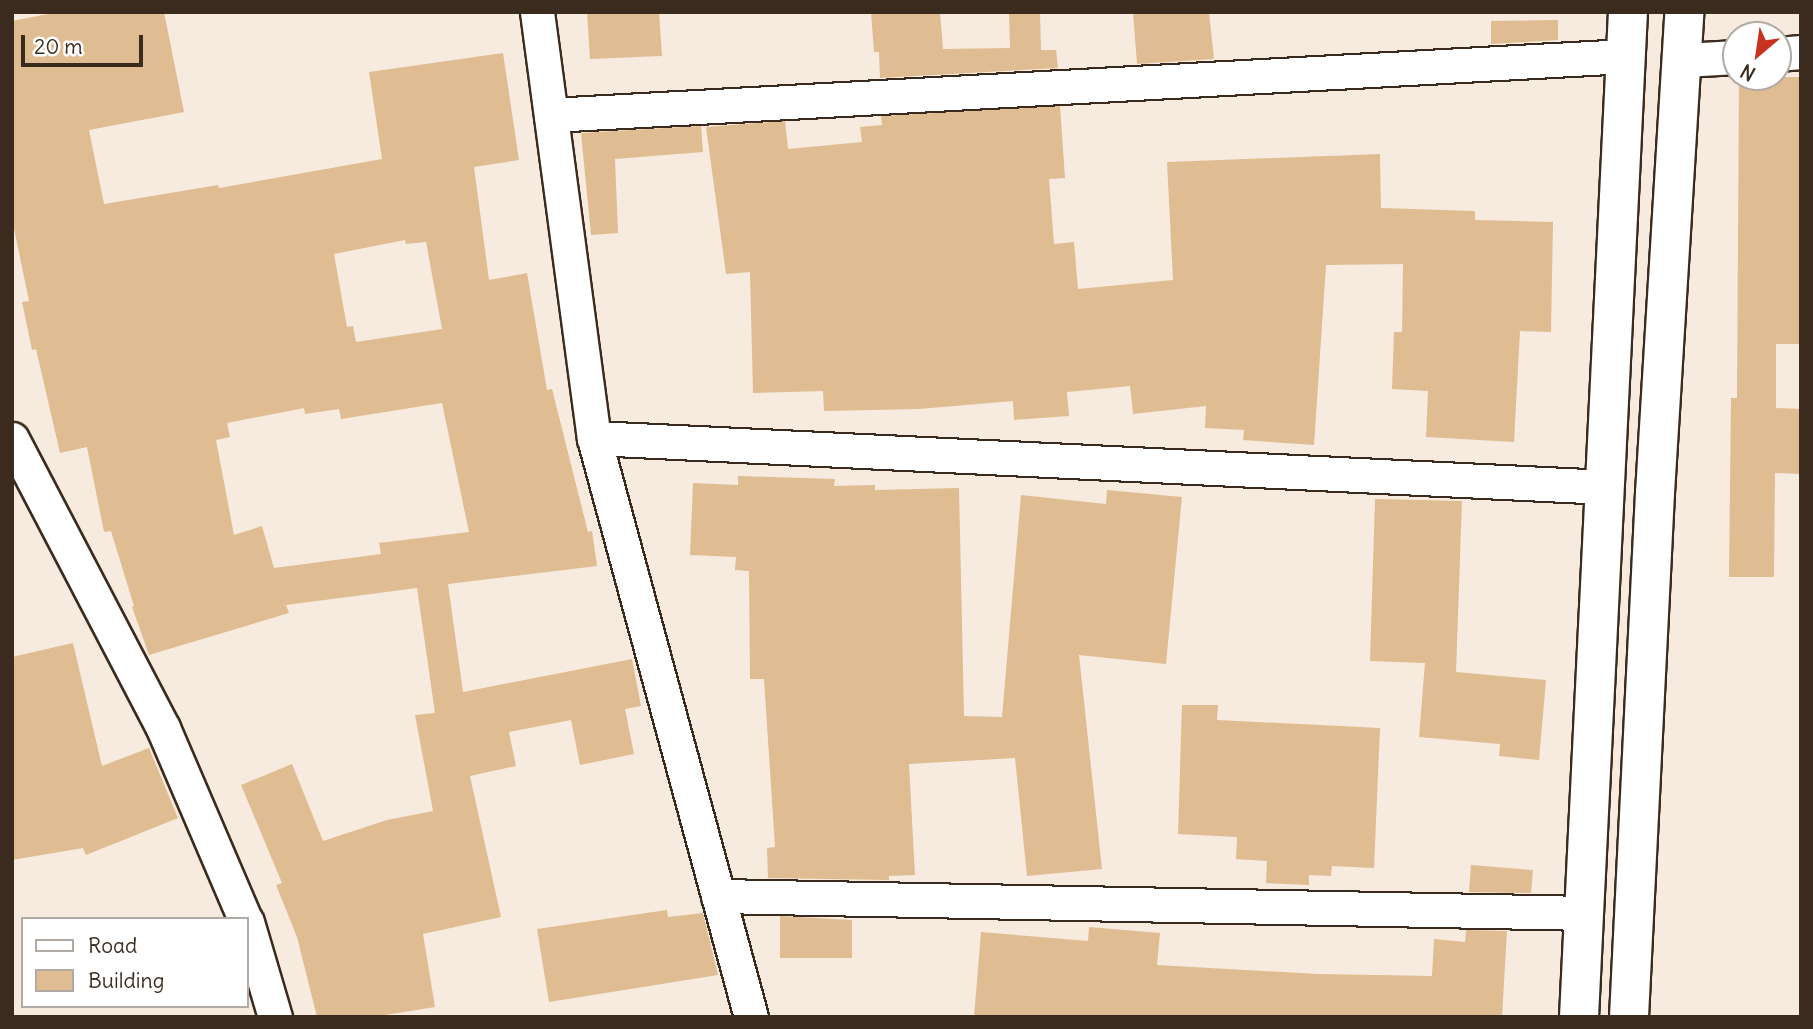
<!DOCTYPE html>
<style>
body{margin:0}
#map{position:relative;width:1813px;height:1029px;overflow:hidden;background:#f6ebde;font-family:Delius,sans-serif}
div>[style]{position:absolute}
[style*='--x']{left:calc(var(--x)*1px);top:calc(var(--y)*1px);width:calc(var(--w)*1px);rotate:calc(var(--a)*1deg)}
.building>*{inset:0;background:#e0bc92}
.roads{filter:drop-shadow(2px 0 #3b2a1e) drop-shadow(-2px 0 #3b2a1e) drop-shadow(0 2px #3b2a1e) drop-shadow(0 -2px #3b2a1e)}
.minor>*{height:33px;margin:-16.5px;padding:0 16.5px;transform-origin:16.5px;border-radius:16.5px;background:#fff}
.secondary>*{height:38px;margin:-19px;padding:0 19px;transform-origin:19px;border-radius:19px;background:#fff}
span{translate:-50% -50%;white-space:nowrap;text-align:center;line-height:1.15;-webkit-text-stroke:6px #fff;paint-order:stroke}
.frame{position:absolute;inset:0;border:14px solid #3b2a1e;pointer-events:none}
.legend{position:absolute;left:21px;top:917px;width:228px;height:91px;box-sizing:border-box;background:#fff;border:2px solid #b1aaa5;margin:0;padding:9px 12px;list-style:none;font-size:21px;color:#3b2a1e}
.legend li{display:flex;align-items:center;gap:14px;height:35px}
.legend b{width:35px;border:2px solid #b1aaa5}
.north{position:absolute;left:1722px;top:21px;width:70px;height:70px;box-sizing:border-box;background:#fff;border:2px solid #b1aaa5;border-radius:50%;rotate:209deg;font-size:19px;font-weight:700;line-height:28px;text-align:center;color:#3b2a1e}
.north::after{content:'';display:block;margin:auto;width:24px;height:32px;background:#c8321e;clip-path:polygon(50% 0,100% 100%,50% 72%,0 100%)}
.scale{position:absolute;left:21px;top:35px;width:122px;height:32px;box-sizing:border-box;border:4px solid #3b2a1e;border-top:0;padding-left:9px;font-size:21px;line-height:24px;white-space:nowrap;color:#3b2a1e;-webkit-text-stroke:5px #fff;paint-order:stroke}
</style>
<div id="map">
<div class="building">
<div style="clip-path:polygon(evenodd,58px 12px,164px 12px,184px 112px,89px 130px,104px 204px,218px 185px,219px 188px,382px 159px,369px 72px,503px 53px,519px 160px,474px 167px,489px 280px,527px 273px,547px 390px,552px 389px,588px 532px,592px 531px,597px 566px,448px 584px,463px 692px,632px 659px,641px 706px,625px 709px,634px 754px,580px 765px,571px 720px,509px 732px,516px 766px,470px 776px,501px 917px,423px 934px,435px 1007px,373px 1017px,317px 1017px,297px 937px,276px 885px,282px 883px,241px 785px,292px 764px,323px 841px,387px 820px,433px 811px,415px 715px,435px 713px,417px 588px,286px 605px,289px 613px,149px 655px,132px 607px,134px 606px,111px 531px,104px 532px,87px 447px,60px 453px,36px 349px,32px 350px,22px 302px,29px 301px,12px 219px,12px 21px,58px 12px,405px 240px,406px 244px,426px 242px,442px 329px,356px 342px,353px 326px,347px 327px,334px 254px,405px 240px,58px 12px,442px 403px,469px 532px,379px 543px,381px 554px,274px 568px,262px 526px,234px 535px,216px 440px,230px 437px,227px 423px,304px 408px,305px 414px,339px 409px,341px 419px,442px 403px)"></div>
<div style="clip-path:polygon(587px 12px,659px 12px,662px 56px,590px 59px)"></div>
<div style="clip-path:polygon(871px 12px,940px 12px,943px 49px,1010px 48px,1009px 12px,1040px 12px,1041px 50px,1056px 50px,1058px 68px,880px 78px,879px 52px,874px 52px)"></div>
<div style="clip-path:polygon(1133px 12px,1209px 12px,1214px 59px,1137px 64px)"></div>
<div style="clip-path:polygon(1558px 20px,1558px 40px,1491px 44px,1491px 21px)"></div>
<div style="clip-path:polygon(1739px 77px,1801px 77px,1799px 344px,1776px 344px,1776px 408px,1801px 409px,1801px 474px,1775px 473px,1774px 577px,1729px 577px,1731px 398px,1737px 398px)"></div>
<div style="clip-path:polygon(1060px 106px,1065px 178px,1049px 179px,1054px 244px,1074px 242px,1078px 289px,1173px 280px,1167px 162px,1380px 154px,1381px 208px,1475px 211px,1475px 220px,1553px 222px,1551px 332px,1520px 331px,1514px 442px,1426px 437px,1428px 391px,1392px 389px,1394px 332px,1402px 332px,1403px 264px,1326px 265px,1314px 445px,1243px 440px,1244px 430px,1205px 428px,1206px 406px,1133px 414px,1130px 386px,1067px 392px,1069px 416px,1014px 420px,1013px 401px,919px 409px,824px 411px,823px 391px,753px 393px,750px 272px,726px 274px,706px 127px,785px 121px,788px 149px,862px 142px,860px 127px,882px 125px,881px 116px)"></div>
<div style="clip-path:polygon(701px 126px,703px 152px,615px 159px,618px 233px,591px 235px,581px 133px)"></div>
<div style="clip-path:polygon(738px 476px,835px 479px,834px 486px,875px 485px,875px 490px,959px 488px,964px 716px,1002px 717px,1021px 495px,1106px 504px,1107px 490px,1182px 497px,1166px 664px,1079px 655px,1102px 869px,1027px 876px,1015px 758px,909px 764px,915px 875px,889px 876px,889px 880px,768px 878px,767px 848px,775px 847px,764px 679px,750px 679px,749px 571px,735px 570px,736px 557px,690px 555px,693px 483px,738px 485px)"></div>
<div style="clip-path:polygon(1375px 499px,1462px 501px,1456px 672px,1546px 680px,1539px 760px,1499px 756px,1500px 744px,1419px 737px,1425px 663px,1370px 661px)"></div>
<div style="clip-path:polygon(73px 643px,102px 766px,149px 748px,178px 818px,86px 855px,83px 848px,12px 860px,12px 657px)"></div>
<div style="clip-path:polygon(1182px 705px,1218px 705px,1217px 720px,1380px 728px,1374px 868px,1332px 866px,1331px 876px,1309px 875px,1309px 885px,1266px 883px,1267px 861px,1236px 859px,1237px 837px,1178px 834px)"></div>
<div style="clip-path:polygon(1471px 865px,1533px 870px,1531px 893px,1469px 892px)"></div>
<div style="clip-path:polygon(667px 910px,668px 917px,703px 913px,718px 975px,549px 1002px,537px 929px)"></div>
<div style="clip-path:polygon(780px 916px,852px 920px,852px 958px,780px 958px)"></div>
<div style="clip-path:polygon(1089px 927px,1160px 933px,1157px 965px,1318px 974px,1432px 976px,1434px 939px,1465px 942px,1466px 930px,1507px 931px,1502px 1017px,974px 1017px,981px 932px,1088px 941px)"></div>
</div>
<div class="roads">
<div class="minor">
<div style="--x:537;--y:12;--w:430;--a:82.4"></div>
<div style="--x:594;--y:438;--w:600;--a:74.83"></div>
<div style="--x:1778;--y:54;--w:23;--a:-5"></div>
<div style="--x:1684;--y:60;--w:52;--a:-3.3"></div>
<div style="--x:551;--y:115;--w:1077;--a:-3.14"></div>
<div style="--x:594;--y:438;--w:1012;--a:2.77"></div>
<div style="--x:12;--y:439;--w:326;--a:62.4"></div>
<div style="--x:163;--y:728;--w:208;--a:66.8"></div>
<div style="--x:718;--y:896;--w:866;--a:1.12"></div>
<div style="--x:247;--y:922;--w:99;--a:73.6"></div>
</div>
<div class="secondary">
<div style="--x:1579;--y:1017;--w:1006;--a:-87.21"></div>
<div style="--x:1629;--y:1017;--w:525;--a:-87.16"></div>
<div style="--x:1655;--y:493;--w:482;--a:-86.5"></div>
</div>
</div>
<div class="frame"></div>
<ul class="legend">
<li><b style="height:9px;background:#fff"></b>Road</li>
<li><b style="height:19px;background:#e0bc92"></b>Building</li>
</ul>
<div class="north">N</div>
<div class="scale">20 m</div>
</div>
